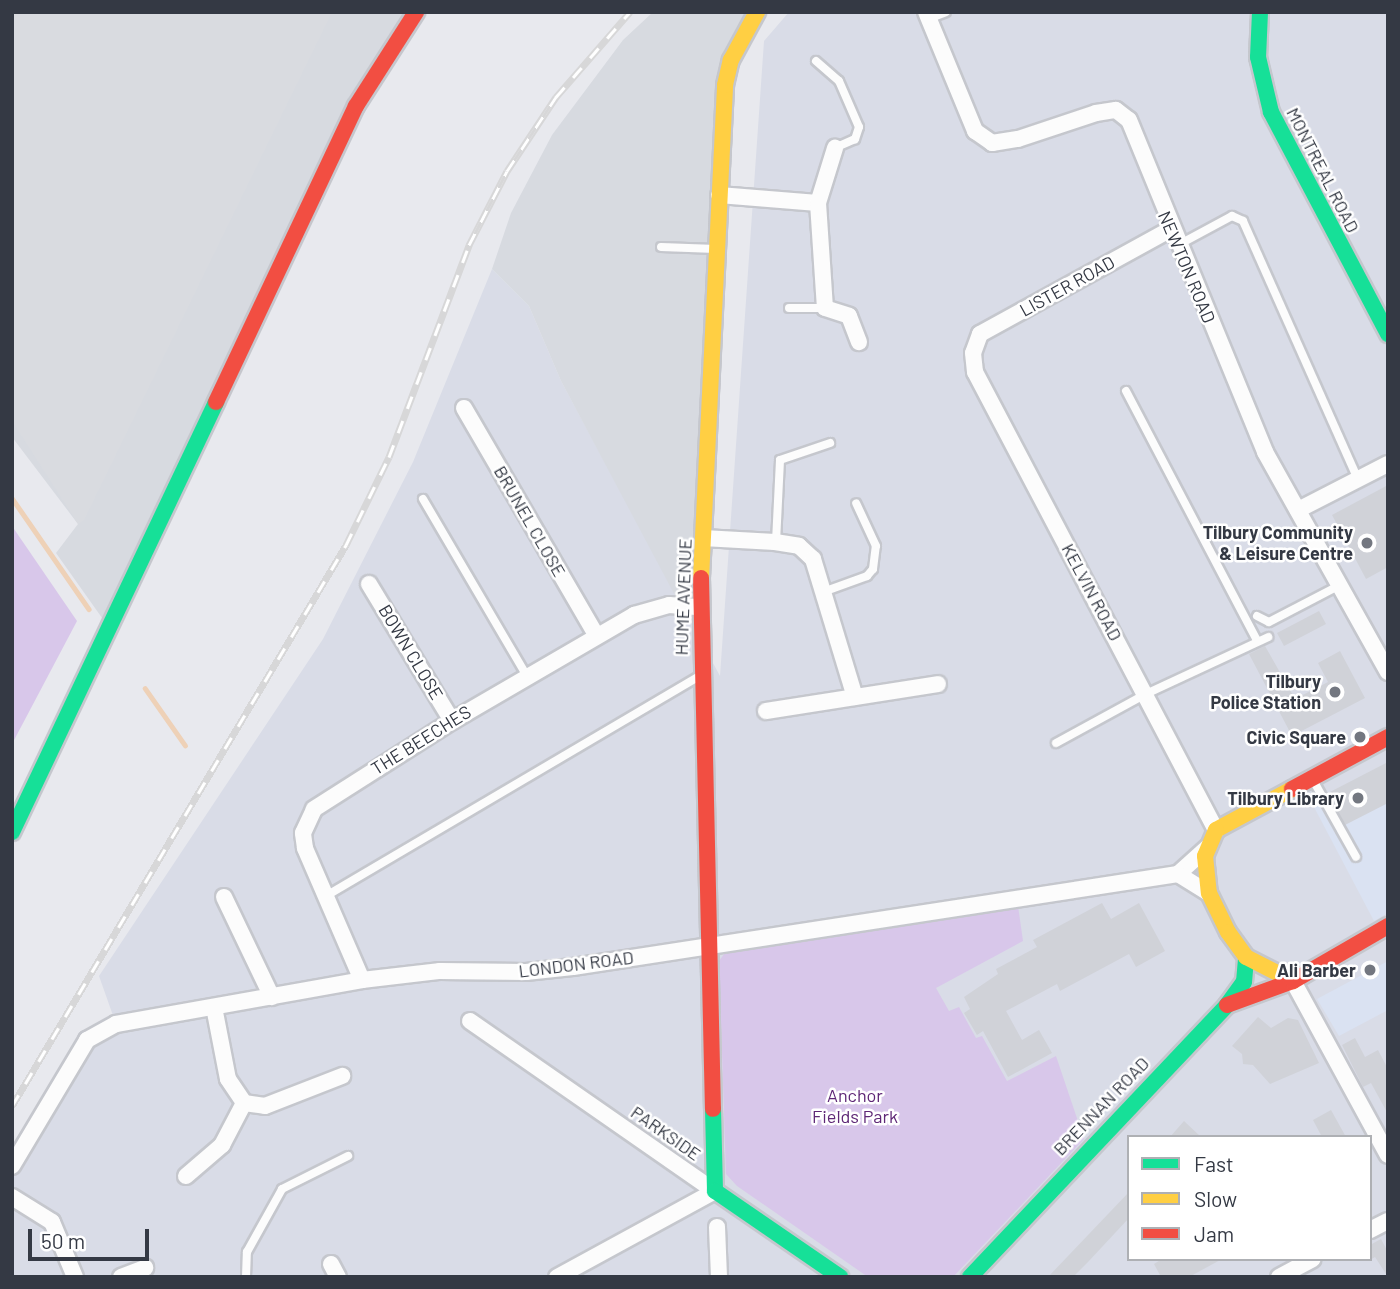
<!DOCTYPE html>
<style>
body{margin:0}
#map{position:relative;width:1400px;height:1289px;overflow:hidden;background:#e8e9ee;font-family:Barlow,sans-serif}
div>[style]{position:absolute}
[style*='--x']{left:calc(var(--x)*1px);top:calc(var(--y)*1px);width:calc(var(--w)*1px);rotate:calc(var(--a)*1deg)}
.residential>*{inset:0;background:#d9dce7}
.commercial>*{inset:0;background:#dae2f2}
.industrial>*{inset:0;background:#d7dae0}
.green>*{inset:0;background:#d8c7ea}
.parking>*{inset:0;background:#d9dbe0}
.stream>*{height:4.5px;margin:-2.25px;padding:0 2.25px;transform-origin:2.25px;border-radius:2.25px;background:#eed1b7}
.building>*{inset:0;background:#d0d2d8}
.roads{filter:drop-shadow(2px 0 #c5c7cd) drop-shadow(-2px 0 #c5c7cd) drop-shadow(0 2px #c5c7cd) drop-shadow(0 -2px #c5c7cd)}
.lane>*{height:8px;margin:-4px;padding:0 4px;transform-origin:4px;border-radius:4px;background:#fcfcfc}
.street>*{height:16px;margin:-8px;padding:0 8px;transform-origin:8px;border-radius:8px;background:#fcfcfc}
.fast>*{height:16px;margin:-8px;padding:0 8px;transform-origin:8px;border-radius:8px;background:#16e098}
.slow>*{height:16px;margin:-8px;padding:0 8px;transform-origin:8px;border-radius:8px;background:#ffcf43}
.jam>*{height:16px;margin:-8px;padding:0 8px;transform-origin:8px;border-radius:8px;background:#f24e42}
.rail>*{height:7px;margin-top:-3.5px;transform-origin:0;background:repeating-linear-gradient(90deg,#fff 0 13px,#d7d7d8 0 26px);box-sizing:border-box;border-block:2px solid #d7d7d8}
.dots>*{width:19px;height:19px;translate:-50% -50%;box-sizing:border-box;border:4px solid #fff;border-radius:50%}
span{translate:-50% -50%;white-space:nowrap;text-align:center;line-height:1.15;-webkit-text-stroke:5px #fff;paint-order:stroke}
.street-label{font-size:18px;color:#343944}
.poi-label{font-size:18px;color:#343944;font-weight:700}
.right{translate:-100% -50%;text-align:right}
.park-label{font-size:18px;color:#5e2776}
.frame{position:absolute;inset:0;border:14px solid #343944;pointer-events:none}
.legend{position:absolute;left:1127px;top:1135px;width:245px;height:126px;box-sizing:border-box;background:#fff;border:2px solid #aeb0b4;margin:0;padding:9px 12px;list-style:none;font-size:21px;color:#343944}
.legend li{display:flex;align-items:center;gap:14px;height:35px}
.legend b{width:35px;border:2px solid #aeb0b4}
.scale{position:absolute;left:28px;top:1229px;width:121px;height:32px;box-sizing:border-box;border:4px solid #343944;border-top:0;padding-left:9px;font-size:21px;line-height:24px;white-space:nowrap;color:#343944;-webkit-text-stroke:5px #fff;paint-order:stroke}
</style>
<div id="map">
<div class="residential">
<div style="clip-path:polygon(evenodd,789px 12px,1388px 12px,1388px 1277px,12px 1277px,12px 1166px,87px 1040px,116px 1024px,99px 976px,323px 639px,413px 462px,492px 269px,529px 306px,561px 381px,720px 676px,764px 41px,789px 12px,1129px 1137px,1370px 1137px,1370px 1259px,1129px 1259px,1129px 1137px)"></div>
</div>
<div class="commercial">
<div style="clip-path:polygon(1388px 765px,1388px 913px,1374px 921px,1314px 807px)"></div>
<div style="clip-path:polygon(1388px 961px,1388px 1010px,1339px 1036px,1317px 999px)"></div>
</div>
<div class="industrial">
<div style="clip-path:polygon(12px 12px,423px 12px,360px 110px,112px 632px,56px 553px,78px 524px,12px 437px)"></div>
<div style="clip-path:polygon(653px 12px,756px 12px,729px 59px,700px 607px,680px 605px,561px 381px,529px 306px,492px 269px,511px 213px,552px 135px,623px 40px)"></div>
</div>
<div class="green">
<div style="clip-path:polygon(12px 526px,77px 621px,12px 744px)"></div>
<div style="clip-path:polygon(1018px 906px,1023px 941px,936px 988px,949px 1011px,959px 1007px,976px 1038px,982px 1036px,1007px 1081px,1056px 1056px,1084px 1139px,953px 1277px,868px 1277px,737px 1186px,726px 1174px,719px 961px,727px 950px)"></div>
</div>
<div class="parking">
<div style="clip-path:polygon(12px 12px,332px 12px,84px 520px,78px 524px,12px 421px)"></div>
</div>
<div class="stream">
<div style="--x:12;--y:498;--w:135;--a:55.3"></div>
<div style="--x:145;--y:688;--w:70;--a:54.9"></div>
</div>
<div class="building">
<div style="clip-path:polygon(1388px 485px,1388px 567px,1366px 579px,1332px 515px)"></div>
<div style="clip-path:polygon(1319px 611px,1326px 624px,1284px 646px,1277px 633px)"></div>
<div style="clip-path:polygon(1265px 646px,1295px 699px,1328px 682px,1318px 663px,1340px 651px,1365px 698px,1292px 736px,1249px 654px)"></div>
<div style="clip-path:polygon(1388px 762px,1388px 803px,1345px 825px,1328px 793px)"></div>
<div style="clip-path:polygon(1102px 903px,1111px 919px,1139px 903px,1165px 951px,1136px 967px,1129px 954px,1060px 991px,1057px 984px,1006px 1011px,1022px 1040px,1039px 1030px,1052px 1053px,1008px 1077px,983px 1031px,977px 1035px,964px 1013px,970px 1009px,964px 997px,998px 974px,996px 969px,1037px 947px,1033px 940px)"></div>
<div style="clip-path:polygon(1258px 1017px,1271px 1028px,1288px 1018px,1298px 1020px,1319px 1063px,1270px 1084px,1253px 1065px,1243px 1064px,1242px 1054px,1232px 1046px)"></div>
<div style="clip-path:polygon(1355px 1038px,1365px 1057px,1378px 1050px,1388px 1069px,1388px 1114px,1371px 1083px,1363px 1087px,1342px 1045px)"></div>
<div style="clip-path:polygon(1331px 1110px,1346px 1137px,1322px 1137px,1313px 1120px)"></div>
<div style="clip-path:polygon(1184px 1121px,1201px 1137px,1170px 1137px)"></div>
<div style="clip-path:polygon(1129px 1192px,1129px 1218px,1088px 1262px,1073px 1277px,1048px 1277px)"></div>
<div style="clip-path:polygon(1381px 1239px,1388px 1252px,1388px 1277px,1375px 1257px,1370px 1260px,1370px 1245px)"></div>
<div style="clip-path:polygon(1162px 1259px,1222px 1259px,1189px 1277px,1161px 1277px,1154px 1264px)"></div>
</div>
<div class="roads">
<div class="lane">
<div style="--x:928;--y:19;--w:19;--a:-21"></div>
<div style="--x:816;--y:61;--w:30;--a:41"></div>
<div style="--x:839;--y:81;--w:50;--a:66.5"></div>
<div style="--x:859;--y:127;--w:13;--a:108"></div>
<div style="--x:855;--y:139;--w:22;--a:156"></div>
<div style="--x:1180;--y:244;--w:59;--a:-28.3"></div>
<div style="--x:1232;--y:216;--w:12;--a:24"></div>
<div style="--x:1243;--y:221;--w:282;--a:66"></div>
<div style="--x:661;--y:247;--w:55;--a:2.1"></div>
<div style="--x:789;--y:308;--w:36;--a:0"></div>
<div style="--x:1126;--y:391;--w:282;--a:62.3"></div>
<div style="--x:423;--y:499;--w:205;--a:59.6"></div>
<div style="--x:776;--y:542;--w:82;--a:-87.2"></div>
<div style="--x:780;--y:460;--w:53;--a:-18.8"></div>
<div style="--x:823;--y:592;--w:47;--a:-20"></div>
<div style="--x:867;--y:576;--w:9;--a:-49"></div>
<div style="--x:873;--y:569;--w:23;--a:-83"></div>
<div style="--x:876;--y:546;--w:47;--a:-114.9"></div>
<div style="--x:1257;--y:616;--w:13;--a:27"></div>
<div style="--x:1269;--y:622;--w:80;--a:-27.5"></div>
<div style="--x:1056;--y:743;--w:102;--a:-28.6"></div>
<div style="--x:1146;--y:694;--w:135;--a:-25"></div>
<div style="--x:1313;--y:780;--w:88;--a:60.8"></div>
<div style="--x:326;--y:896;--w:434;--a:-30.5"></div>
<div style="--x:246;--y:1277;--w:25;--a:-88"></div>
<div style="--x:247;--y:1252;--w:72;--a:-60.9"></div>
<div style="--x:282;--y:1189;--w:74;--a:-26.6"></div>
</div>
<div class="street">
<div style="--x:926;--y:12;--w:129;--a:67.6"></div>
<div style="--x:975;--y:131;--w:21;--a:35"></div>
<div style="--x:992;--y:143;--w:26;--a:-9"></div>
<div style="--x:1018;--y:139;--w:82;--a:-18.4"></div>
<div style="--x:1096;--y:113;--w:20;--a:-9"></div>
<div style="--x:1116;--y:110;--w:16;--a:38"></div>
<div style="--x:1129;--y:120;--w:359;--a:67.7"></div>
<div style="--x:1265;--y:452;--w:252;--a:60.8"></div>
<div style="--x:719;--y:195;--w:99;--a:4.6"></div>
<div style="--x:818;--y:203;--w:58;--a:-72.8"></div>
<div style="--x:818;--y:203;--w:105;--a:86.2"></div>
<div style="--x:825;--y:308;--w:25;--a:18"></div>
<div style="--x:849;--y:316;--w:28;--a:69"></div>
<div style="--x:1171;--y:229;--w:218;--a:151.2"></div>
<div style="--x:980;--y:334;--w:20;--a:110"></div>
<div style="--x:973;--y:353;--w:19;--a:84"></div>
<div style="--x:975;--y:372;--w:518;--a:62.25"></div>
<div style="--x:464;--y:408;--w:263;--a:59.8"></div>
<div style="--x:1298;--y:510;--w:101;--a:-27.1"></div>
<div style="--x:703;--y:538;--w:72;--a:3.2"></div>
<div style="--x:775;--y:542;--w:24;--a:9"></div>
<div style="--x:799;--y:546;--w:19;--a:43"></div>
<div style="--x:813;--y:559;--w:144;--a:73.1"></div>
<div style="--x:369;--y:584;--w:160;--a:58.8"></div>
<div style="--x:766;--y:711;--w:174;--a:-8.9"></div>
<div style="--x:1178;--y:874;--w:40;--a:-42"></div>
<div style="--x:224;--y:897;--w:111;--a:64.4"></div>
<div style="--x:362;--y:980;--w:144;--a:-113.4"></div>
<div style="--x:305;--y:848;--w:15;--a:-98"></div>
<div style="--x:303;--y:833;--w:26;--a:-65"></div>
<div style="--x:314;--y:809;--w:164;--a:-32.5"></div>
<div style="--x:452;--y:721;--w:211;--a:-30.2"></div>
<div style="--x:634;--y:615;--w:36;--a:-16"></div>
<div style="--x:669;--y:605;--w:31;--a:4"></div>
<div style="--x:1293;--y:981;--w:198;--a:61.4"></div>
<div style="--x:214;--y:1007;--w:73;--a:79"></div>
<div style="--x:228;--y:1079;--w:29;--a:56"></div>
<div style="--x:244;--y:1103;--w:21;--a:8"></div>
<div style="--x:265;--y:1106;--w:83;--a:-21.3"></div>
<div style="--x:470;--y:1021;--w:298;--a:34.8"></div>
<div style="--x:715;--y:1191;--w:180;--a:151.4"></div>
<div style="--x:12;--y:1166;--w:147;--a:-59.2"></div>
<div style="--x:87;--y:1040;--w:33;--a:-29"></div>
<div style="--x:116;--y:1024;--w:250;--a:-10.1"></div>
<div style="--x:362;--y:980;--w:79;--a:-6.6"></div>
<div style="--x:440;--y:971;--w:86;--a:0.7"></div>
<div style="--x:526;--y:972;--w:47;--a:-6.1"></div>
<div style="--x:573;--y:967;--w:612;--a:-8.74"></div>
<div style="--x:1178;--y:874;--w:36;--a:32"></div>
<div style="--x:186;--y:1176;--w:48;--a:-40.7"></div>
<div style="--x:222;--y:1145;--w:47;--a:-62.4"></div>
<div style="--x:12;--y:1197;--w:47;--a:32"></div>
<div style="--x:52;--y:1222;--w:60;--a:67.3"></div>
<div style="--x:717;--y:1227;--w:50;--a:87.7"></div>
<div style="--x:1370;--y:1230;--w:20;--a:-27"></div>
<div style="--x:331;--y:1264;--w:15;--a:62"></div>
<div style="--x:121;--y:1277;--w:26;--a:-21"></div>
<div style="--x:1279;--y:1277;--w:38;--a:-28"></div>
</div>
<div class="fast">
<div style="--x:1260;--y:12;--w:45;--a:92.5"></div>
<div style="--x:1258;--y:57;--w:57;--a:76.7"></div>
<div style="--x:1271;--y:112;--w:251;--a:62.2"></div>
<div style="--x:12;--y:832;--w:476;--a:-64.6"></div>
<div style="--x:713;--y:1109;--w:82;--a:88.6"></div>
<div style="--x:715;--y:1191;--w:152;--a:34.5"></div>
<div style="--x:970;--y:1277;--w:374;--a:-46.6"></div>
<div style="--x:1227;--y:1005;--w:29;--a:-54"></div>
<div style="--x:1244;--y:982;--w:25;--a:-85"></div>
</div>
<div class="slow">
<div style="--x:701;--y:578;--w:494;--a:-87.2"></div>
<div style="--x:725;--y:85;--w:26;--a:-77"></div>
<div style="--x:731;--y:60;--w:55;--a:-61.6"></div>
<div style="--x:1292;--y:789;--w:86;--a:151.7"></div>
<div style="--x:1216;--y:830;--w:28;--a:113"></div>
<div style="--x:1205;--y:856;--w:37;--a:84"></div>
<div style="--x:1209;--y:893;--w:43;--a:64"></div>
<div style="--x:1228;--y:932;--w:31;--a:54"></div>
<div style="--x:1246;--y:957;--w:53;--a:27.1"></div>
</div>
<div class="jam">
<div style="--x:216;--y:402;--w:327;--a:-64.7"></div>
<div style="--x:356;--y:106;--w:112;--a:-57.4"></div>
<div style="--x:701;--y:578;--w:531;--a:88.71"></div>
<div style="--x:1292;--y:789;--w:109;--a:-28.4"></div>
<div style="--x:1227;--y:1005;--w:70;--a:-20"></div>
<div style="--x:1293;--y:981;--w:110;--a:-30.1"></div>
</div>
</div>
<div class="rail">
<div style="--x:12;--y:1106;--w:653;--a:-59.23"></div>
<div style="--x:346;--y:545;--w:98;--a:-64"></div>
<div style="--x:389;--y:457;--w:227;--a:-69.3"></div>
<div style="--x:469;--y:245;--w:83;--a:-62.8"></div>
<div style="--x:507;--y:171;--w:89;--a:-56.5"></div>
<div style="--x:556;--y:97;--w:113;--a:-49"></div>
</div>
<div class="dots">
<div style="left:1367px;top:543px;background:#737780"></div>
<div style="left:1335px;top:692px;background:#737780"></div>
<div style="left:1360px;top:737px;background:#737780"></div>
<div style="left:1358px;top:798px;background:#737780"></div>
<div style="left:1370px;top:970px;background:#737780"></div>
</div>
<div class="street-label">
<span style="left:1323px;top:170px;rotate:63deg">MONTREAL ROAD</span>
<span style="left:1187px;top:267px;rotate:67deg">NEWTON ROAD</span>
<span style="left:1067px;top:286px;rotate:-29deg">LISTER ROAD</span>
<span style="left:530px;top:521px;rotate:60deg">BRUNEL CLOSE</span>
<span style="left:1092px;top:592px;rotate:62deg">KELVIN ROAD</span>
<span style="left:683px;top:597px;rotate:-88deg">HUME AVENUE</span>
<span style="left:411px;top:652px;rotate:59deg">BOWN CLOSE</span>
<span style="left:421px;top:740px;rotate:-32deg">THE BEECHES</span>
<span style="left:576px;top:964px;rotate:-7deg">LONDON ROAD</span>
<span style="left:1101px;top:1106px;rotate:-46deg">BRENNAN ROAD</span>
<span style="left:666px;top:1133px;rotate:35deg">PARKSIDE</span>
</div>
<div class="poi-label">
<span class="right" style="left:1353px;top:543px">Tilbury Community<br>&amp; Leisure Centre</span>
<span class="right" style="left:1321px;top:692px">Tilbury<br>Police Station</span>
<span class="right" style="left:1346px;top:737px">Civic Square</span>
<span class="right" style="left:1344px;top:798px">Tilbury Library</span>
<span class="right" style="left:1356px;top:970px">Ali Barber</span>
</div>
<div class="park-label">
<span style="left:855px;top:1106px">Anchor<br>Fields Park</span>
</div>
<div class="frame"></div>
<ul class="legend">
<li><b style="height:9px;background:#16e098"></b>Fast</li>
<li><b style="height:9px;background:#ffcf43"></b>Slow</li>
<li><b style="height:9px;background:#f24e42"></b>Jam</li>
</ul>
<div class="scale">50 m</div>
</div>
